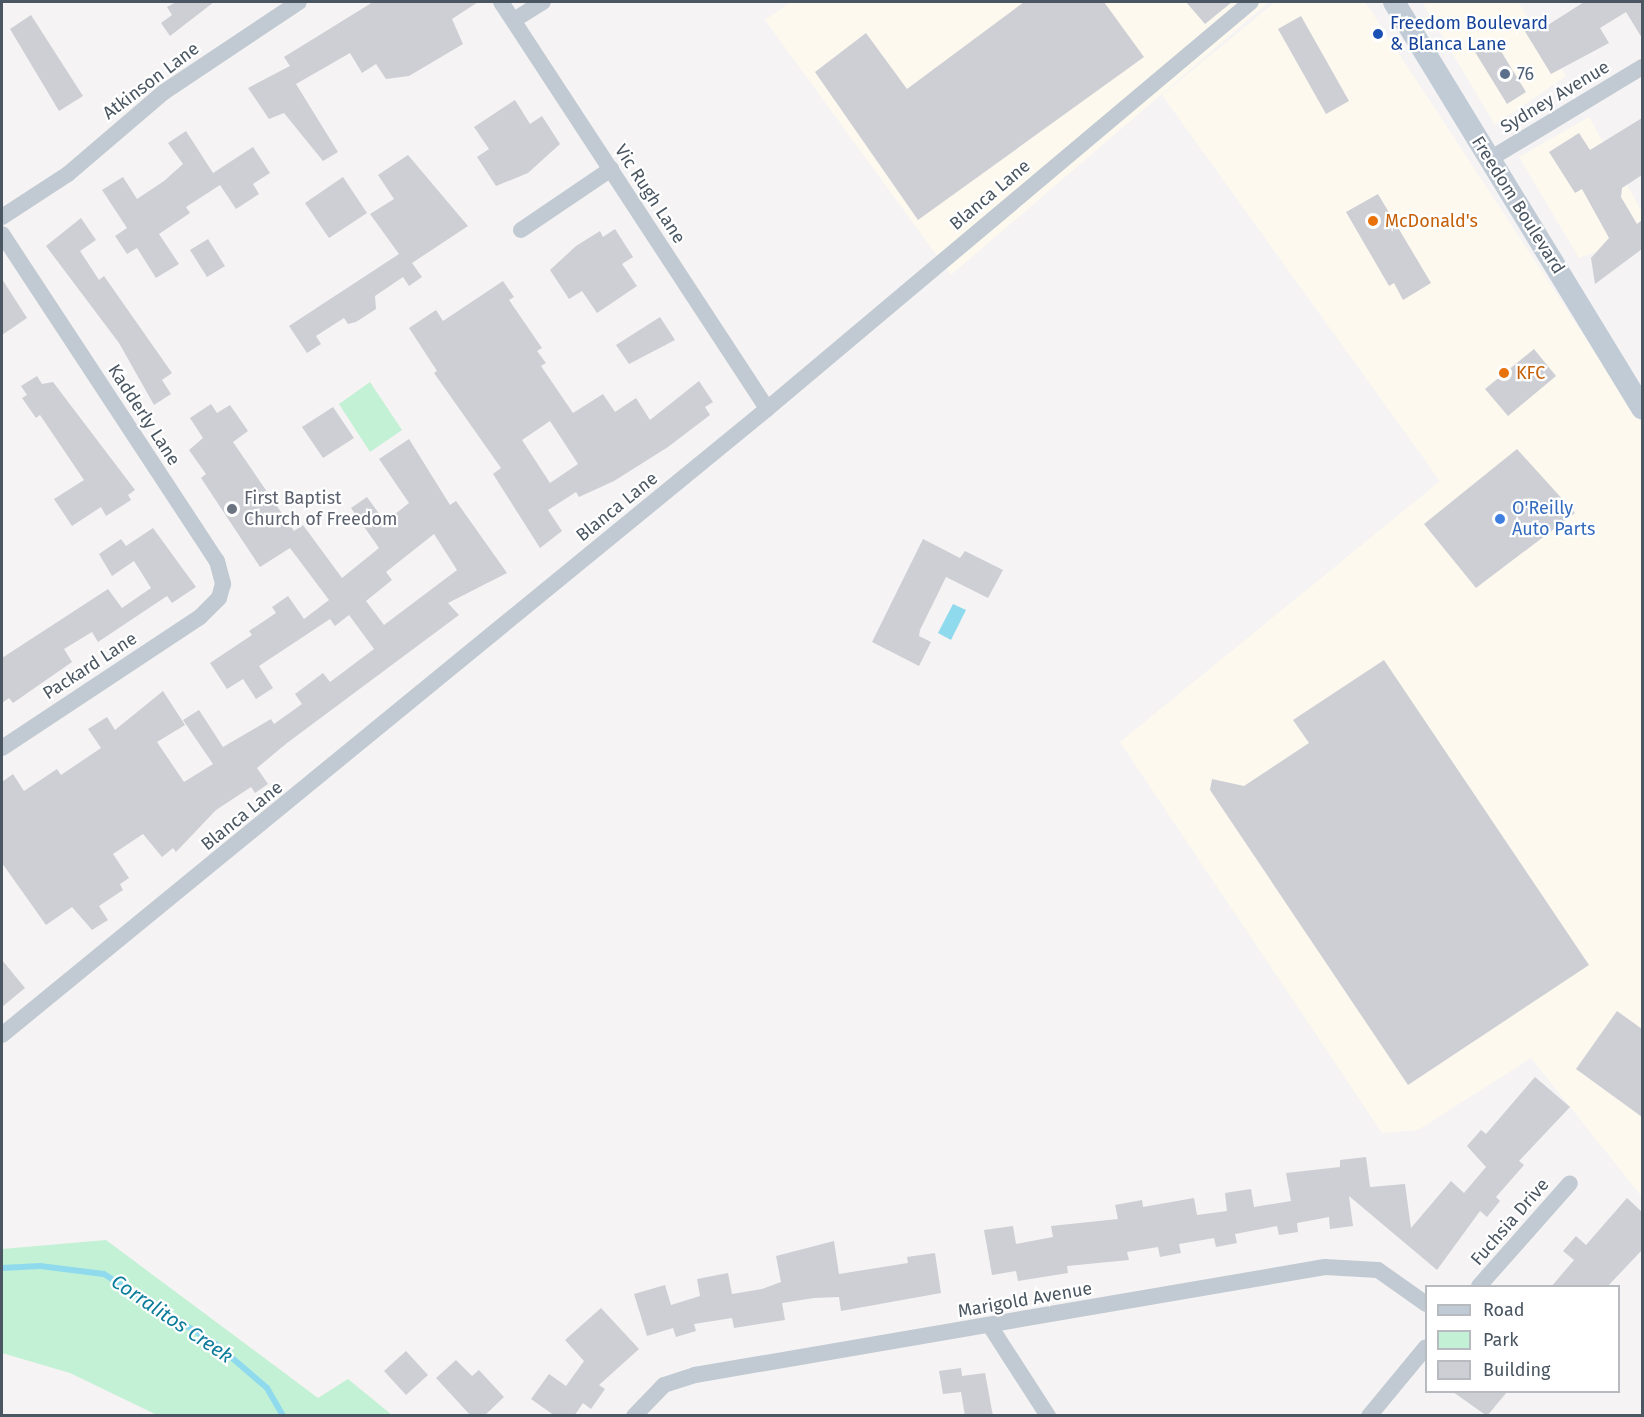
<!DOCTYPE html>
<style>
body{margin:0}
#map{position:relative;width:1644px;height:1417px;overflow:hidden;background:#f5f3f3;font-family:"Fira Sans",sans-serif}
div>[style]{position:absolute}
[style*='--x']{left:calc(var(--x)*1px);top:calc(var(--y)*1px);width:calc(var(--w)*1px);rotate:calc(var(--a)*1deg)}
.commercial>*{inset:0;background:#fdf9ef}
.green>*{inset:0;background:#c3f1d5}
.water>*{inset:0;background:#90daee}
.stream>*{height:6px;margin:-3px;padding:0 3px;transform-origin:3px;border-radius:3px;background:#90daee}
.building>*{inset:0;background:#cdcfd5}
.street>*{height:16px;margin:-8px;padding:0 8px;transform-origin:8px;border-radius:8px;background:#c1cad2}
.secondary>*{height:22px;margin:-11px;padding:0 11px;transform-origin:11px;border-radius:11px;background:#c1cbd6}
.dots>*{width:16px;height:16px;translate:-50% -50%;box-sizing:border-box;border:3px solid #fff;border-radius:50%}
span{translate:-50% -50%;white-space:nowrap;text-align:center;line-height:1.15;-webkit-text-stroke:4.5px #fff;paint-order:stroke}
.transit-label{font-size:18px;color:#164399}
.left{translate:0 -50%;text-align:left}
.service-label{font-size:18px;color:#4e5e75}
.street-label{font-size:18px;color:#4a5661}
.food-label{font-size:18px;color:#c56008}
.worship-label{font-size:18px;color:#5b616d}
.shop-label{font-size:18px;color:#366cbe}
.water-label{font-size:20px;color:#0c7c9b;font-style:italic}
.frame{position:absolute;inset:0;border:3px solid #4a5661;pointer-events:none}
.legend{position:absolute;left:1425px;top:1285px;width:195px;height:108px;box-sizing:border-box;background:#fff;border:2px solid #b7bbc0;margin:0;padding:8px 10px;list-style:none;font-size:18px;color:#4a5661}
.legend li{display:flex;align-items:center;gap:12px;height:30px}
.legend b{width:30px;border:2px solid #b7bbc0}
</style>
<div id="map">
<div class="commercial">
<div style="clip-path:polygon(791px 2px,1269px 2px,951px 275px,765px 20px)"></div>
<div style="clip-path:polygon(1275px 2px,1365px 2px,1642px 424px,1642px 1197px,1531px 1058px,1418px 1130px,1382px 1133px,1120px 742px,1440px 481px,1162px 95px)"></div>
<div style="clip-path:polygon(1422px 2px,1518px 2px,1566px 76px,1495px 125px)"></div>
<div style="clip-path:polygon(1589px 117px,1642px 212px,1642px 235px,1579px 258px,1519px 157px)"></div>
</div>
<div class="green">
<div style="clip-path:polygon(370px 382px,402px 430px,370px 452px,339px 404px)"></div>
<div style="clip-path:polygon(106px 1240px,318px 1398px,348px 1379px,392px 1415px,157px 1415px,70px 1373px,2px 1353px,2px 1249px)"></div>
</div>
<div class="water">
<div style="clip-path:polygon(953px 604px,966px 610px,951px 640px,938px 633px)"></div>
</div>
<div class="stream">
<div style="--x:2;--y:1268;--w:38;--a:-3"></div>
<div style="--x:40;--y:1266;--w:64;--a:7.1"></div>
<div style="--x:104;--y:1274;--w:133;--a:32.1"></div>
<div style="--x:217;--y:1345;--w:66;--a:40.7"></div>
<div style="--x:267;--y:1388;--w:32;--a:60"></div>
</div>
<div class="building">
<div style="clip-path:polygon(176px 2px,214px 2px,170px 36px,161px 23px,172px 15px,167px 7px)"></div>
<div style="clip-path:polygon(373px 2px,478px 2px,452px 19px,463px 44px,409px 76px,386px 79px,376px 64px,362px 73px,350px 53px,296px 84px,338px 152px,323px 161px,284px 113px,269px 119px,248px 88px,290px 66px,284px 57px)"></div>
<div style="clip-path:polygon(1024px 2px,1104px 2px,1144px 57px,918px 220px,815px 72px,866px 33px,907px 89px)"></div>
<div style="clip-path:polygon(1186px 2px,1232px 2px,1205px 24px)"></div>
<div style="clip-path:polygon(1584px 2px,1642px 2px,1642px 38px,1626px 12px,1600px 28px,1609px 43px,1551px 74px,1523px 28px,1542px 17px,1548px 25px)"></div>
<div style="clip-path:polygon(31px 15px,83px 96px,59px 111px,10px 29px)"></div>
<div style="clip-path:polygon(1301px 16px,1349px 101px,1326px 114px,1278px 29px)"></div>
<div style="clip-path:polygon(1494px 40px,1526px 92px,1507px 104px,1475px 52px)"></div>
<div style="clip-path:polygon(515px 100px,530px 124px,542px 116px,560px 144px,528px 173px,496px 186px,477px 157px,489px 149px,474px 127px)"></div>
<div style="clip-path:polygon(1642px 118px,1642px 175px,1622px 188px,1621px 197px,1637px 224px,1642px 220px,1642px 249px,1595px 284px,1591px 258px,1609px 238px,1582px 189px,1575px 193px,1549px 152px,1579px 133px,1590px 150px)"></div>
<div style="clip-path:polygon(186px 131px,213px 173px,253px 147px,270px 173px,253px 184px,259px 194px,236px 209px,220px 185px,186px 207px,190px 213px,159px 234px,179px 264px,156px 278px,137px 248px,127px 254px,115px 236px,127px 228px,102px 190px,123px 177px,137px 199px,164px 181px,183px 164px,168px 143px)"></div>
<div style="clip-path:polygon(408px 155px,468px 226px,412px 263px,422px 277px,409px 286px,403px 277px,375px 296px,376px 309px,356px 322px,348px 324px,344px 318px,316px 336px,321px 344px,307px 353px,289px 326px,399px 254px,370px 214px,394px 199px,378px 175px)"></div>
<div style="clip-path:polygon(343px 177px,367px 213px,329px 238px,305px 203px)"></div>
<div style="clip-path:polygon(1378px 194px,1431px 283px,1403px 300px,1394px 283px,1389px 286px,1346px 212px)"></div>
<div style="clip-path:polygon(81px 218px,96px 240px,80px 251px,99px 280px,104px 276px,172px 373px,162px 380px,171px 394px,154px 405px,119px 343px,46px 246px)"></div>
<div style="clip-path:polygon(615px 229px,633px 257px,622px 264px,637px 286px,597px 313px,582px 291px,569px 299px,550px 270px,576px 246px,600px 231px,603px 237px)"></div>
<div style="clip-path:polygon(208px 239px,225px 266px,207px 277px,190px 250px)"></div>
<div style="clip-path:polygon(2px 279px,27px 318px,2px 335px)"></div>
<div style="clip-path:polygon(evenodd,503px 281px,514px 297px,509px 300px,542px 348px,537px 351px,546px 363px,541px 366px,573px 413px,603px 394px,615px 412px,636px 398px,650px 420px,699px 381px,713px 402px,705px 407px,710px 415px,668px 447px,614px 481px,579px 497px,576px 492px,548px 510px,562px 531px,540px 548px,493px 474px,501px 468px,434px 373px,437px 371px,409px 328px,436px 310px,443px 321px,503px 281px,550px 421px,578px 464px,550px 483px,522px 440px,550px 421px)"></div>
<div style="clip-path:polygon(660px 317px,675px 340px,629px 364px,616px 345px)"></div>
<div style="clip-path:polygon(1534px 349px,1556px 376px,1508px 416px,1485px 389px)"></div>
<div style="clip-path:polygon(37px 376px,42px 384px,53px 382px,135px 490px,128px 495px,131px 500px,106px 516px,101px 507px,72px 526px,54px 499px,84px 480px,40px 415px,36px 418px,22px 398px,27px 395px,21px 386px)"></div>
<div style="clip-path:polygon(evenodd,211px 404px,217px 413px,230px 405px,248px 431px,233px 442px,294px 531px,303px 525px,342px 578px,379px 548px,351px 508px,367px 497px,385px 522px,409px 503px,379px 459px,409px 439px,450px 505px,456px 501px,507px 573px,448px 603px,459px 615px,287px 743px,257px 768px,268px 784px,255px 793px,251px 787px,216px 810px,176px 852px,173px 848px,162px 857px,143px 834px,113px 854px,129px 878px,120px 884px,123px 890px,99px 906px,108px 920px,92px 930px,72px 907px,46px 925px,2px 863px,2px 782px,13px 774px,24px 791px,57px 769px,61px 775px,101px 748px,88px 729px,107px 717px,115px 730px,163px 691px,185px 725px,157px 742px,184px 782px,213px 764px,183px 720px,199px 710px,223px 747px,271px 719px,274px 724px,302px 704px,295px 694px,323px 673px,330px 682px,374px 649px,349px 615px,335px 626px,330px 619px,259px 666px,273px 688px,256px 699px,243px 679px,227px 689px,210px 663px,252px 635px,249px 631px,276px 613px,272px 607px,288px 596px,304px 619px,329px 600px,290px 548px,260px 567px,201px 478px,206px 474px,189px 450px,203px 438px,190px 418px,211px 404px,434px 534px,457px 570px,384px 625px,366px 601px,392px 580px,386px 572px,434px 534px)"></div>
<div style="clip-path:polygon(333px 407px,354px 438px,323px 458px,302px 427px)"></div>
<div style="clip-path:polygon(1517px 449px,1575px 513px,1476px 588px,1424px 524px)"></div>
<div style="clip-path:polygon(153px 528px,196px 587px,172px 603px,167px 596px,98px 642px,92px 632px,64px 649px,72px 662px,13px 703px,9px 698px,2px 703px,2px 658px,108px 589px,122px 608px,151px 588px,134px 561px,112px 576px,99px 554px,121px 539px,126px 546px)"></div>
<div style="clip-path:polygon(923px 539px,960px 558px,965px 551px,1003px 570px,988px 598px,946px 577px,920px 630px,919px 636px,931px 642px,919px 666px,872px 642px)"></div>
<div style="clip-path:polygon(1384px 660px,1589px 965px,1408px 1085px,1210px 790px,1212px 779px,1244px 786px,1309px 743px,1293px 720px)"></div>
<div style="clip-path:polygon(2px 960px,25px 988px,2px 1007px)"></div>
<div style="clip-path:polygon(1617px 1011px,1642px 1029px,1642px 1117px,1576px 1069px)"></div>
<div style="clip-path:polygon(1535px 1077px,1570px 1107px,1519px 1161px,1524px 1165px,1496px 1197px,1500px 1201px,1487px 1217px,1480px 1211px,1437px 1270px,1349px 1196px,1353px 1226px,1330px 1229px,1329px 1217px,1297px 1223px,1298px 1232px,1279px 1235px,1277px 1226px,1235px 1234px,1237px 1243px,1216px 1247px,1214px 1238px,1179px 1244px,1181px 1253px,1160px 1257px,1158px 1247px,1127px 1252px,1129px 1260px,1067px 1266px,1068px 1273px,1018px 1281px,1016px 1271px,992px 1275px,984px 1230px,1013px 1226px,1016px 1244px,1053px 1237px,1051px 1226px,1118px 1219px,1115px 1205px,1142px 1200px,1143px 1207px,1194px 1198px,1197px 1215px,1227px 1211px,1225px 1193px,1251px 1189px,1254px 1207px,1291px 1201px,1286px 1173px,1340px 1167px,1340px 1160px,1366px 1157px,1370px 1187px,1405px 1184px,1411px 1228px,1451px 1181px,1464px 1193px,1486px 1167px,1467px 1146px,1481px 1130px,1486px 1134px)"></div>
<div style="clip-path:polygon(1627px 1198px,1642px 1212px,1642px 1250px,1607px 1287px,1551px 1287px,1574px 1260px,1563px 1251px,1576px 1236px,1586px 1245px)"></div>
<div style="clip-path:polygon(834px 1241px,839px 1274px,908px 1263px,907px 1257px,935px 1253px,941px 1293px,841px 1311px,839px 1297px,814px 1298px,782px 1303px,785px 1320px,734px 1328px,732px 1318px,694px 1324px,696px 1331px,676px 1337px,673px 1328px,647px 1336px,634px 1294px,665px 1285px,671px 1305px,700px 1296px,697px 1279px,728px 1273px,732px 1294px,762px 1289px,781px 1282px,776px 1256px)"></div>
<div style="clip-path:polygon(601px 1308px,639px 1349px,599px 1385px,605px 1389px,591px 1409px,583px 1403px,574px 1416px,555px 1416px,531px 1399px,549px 1374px,566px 1386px,584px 1361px,565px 1340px)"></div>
<div style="clip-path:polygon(406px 1351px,428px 1375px,406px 1395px,384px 1371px)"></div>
<div style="clip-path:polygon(456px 1360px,472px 1376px,479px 1370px,504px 1397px,484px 1416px,471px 1416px,436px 1378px)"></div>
<div style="clip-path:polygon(961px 1368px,962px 1376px,985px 1373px,993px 1416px,965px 1416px,961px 1392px,943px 1394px,939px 1371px)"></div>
<div style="clip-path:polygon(1453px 1392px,1507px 1392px,1487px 1416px)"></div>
</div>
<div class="street">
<div style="--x:501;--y:2;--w:486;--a:56.8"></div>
<div style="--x:514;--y:20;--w:34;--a:-32"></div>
<div style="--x:1488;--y:160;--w:180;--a:-31.1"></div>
<div style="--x:2;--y:217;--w:79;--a:-33.1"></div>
<div style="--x:68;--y:174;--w:126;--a:-40.5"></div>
<div style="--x:164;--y:92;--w:162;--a:-33.7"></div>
<div style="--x:521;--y:230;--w:109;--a:-34.1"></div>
<div style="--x:2;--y:234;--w:391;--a:56.7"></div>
<div style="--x:217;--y:561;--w:24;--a:75"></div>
<div style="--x:223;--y:584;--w:15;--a:106"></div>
<div style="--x:219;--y:598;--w:27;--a:135"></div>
<div style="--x:200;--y:617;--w:237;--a:146.5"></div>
<div style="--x:2;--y:1035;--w:988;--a:-39.29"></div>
<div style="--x:767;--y:409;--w:632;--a:-40.06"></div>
<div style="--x:1479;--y:1286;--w:137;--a:-48.5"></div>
<div style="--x:990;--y:1326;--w:107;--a:57.2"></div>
<div style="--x:634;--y:1416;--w:43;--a:-45.9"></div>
<div style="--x:664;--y:1385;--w:33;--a:-18"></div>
<div style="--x:695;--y:1375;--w:639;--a:-9.73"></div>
<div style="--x:1325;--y:1267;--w:53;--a:3.2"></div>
<div style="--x:1378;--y:1270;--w:59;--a:35.3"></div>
<div style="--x:1369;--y:1416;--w:89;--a:-50.4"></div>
</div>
<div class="secondary">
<div style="--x:1394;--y:2;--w:476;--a:58.6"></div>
</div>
<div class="dots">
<div style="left:1378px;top:34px;background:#1a4fb4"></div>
<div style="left:1505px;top:74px;background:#5c6f8a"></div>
<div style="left:1373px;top:221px;background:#e8710a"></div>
<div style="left:1504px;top:373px;background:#e8710a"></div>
<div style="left:232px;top:509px;background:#6b7280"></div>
<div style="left:1500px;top:519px;background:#3f7fe0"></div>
</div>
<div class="transit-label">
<span class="left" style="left:1390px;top:34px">Freedom Boulevard<br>&amp; Blanca Lane</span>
</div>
<div class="service-label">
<span class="left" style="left:1517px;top:74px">76</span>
</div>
<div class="street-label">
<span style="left:151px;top:81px;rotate:-37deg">Atkinson Lane</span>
<span style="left:1555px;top:97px;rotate:-31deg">Sydney Avenue</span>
<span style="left:650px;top:194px;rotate:57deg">Vic Rugh Lane</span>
<span style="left:990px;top:195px;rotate:-40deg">Blanca Lane</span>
<span style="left:1518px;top:205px;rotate:58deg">Freedom Boulevard</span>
<span style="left:144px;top:415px;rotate:57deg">Kadderly Lane</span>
<span style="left:617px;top:507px;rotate:-39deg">Blanca Lane</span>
<span style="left:90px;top:666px;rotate:-33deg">Packard Lane</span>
<span style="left:242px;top:816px;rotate:-39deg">Blanca Lane</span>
<span style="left:1510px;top:1222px;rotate:-49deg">Fuchsia Drive</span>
<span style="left:1025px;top:1300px;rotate:-10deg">Marigold Avenue</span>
</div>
<div class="food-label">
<span class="left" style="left:1385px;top:221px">McDonald's</span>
<span class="left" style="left:1516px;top:373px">KFC</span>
</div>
<div class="worship-label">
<span class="left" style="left:244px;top:509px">First Baptist<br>Church of Freedom</span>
</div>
<div class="shop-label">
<span class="left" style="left:1512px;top:519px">O'Reilly<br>Auto Parts</span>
</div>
<div class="water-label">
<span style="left:172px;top:1319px;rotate:34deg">Corralitos Creek</span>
</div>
<div class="frame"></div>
<ul class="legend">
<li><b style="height:8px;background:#c1cbd6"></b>Road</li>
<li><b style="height:16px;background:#c3f1d5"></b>Park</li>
<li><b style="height:16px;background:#cdcfd5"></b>Building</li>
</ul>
</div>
